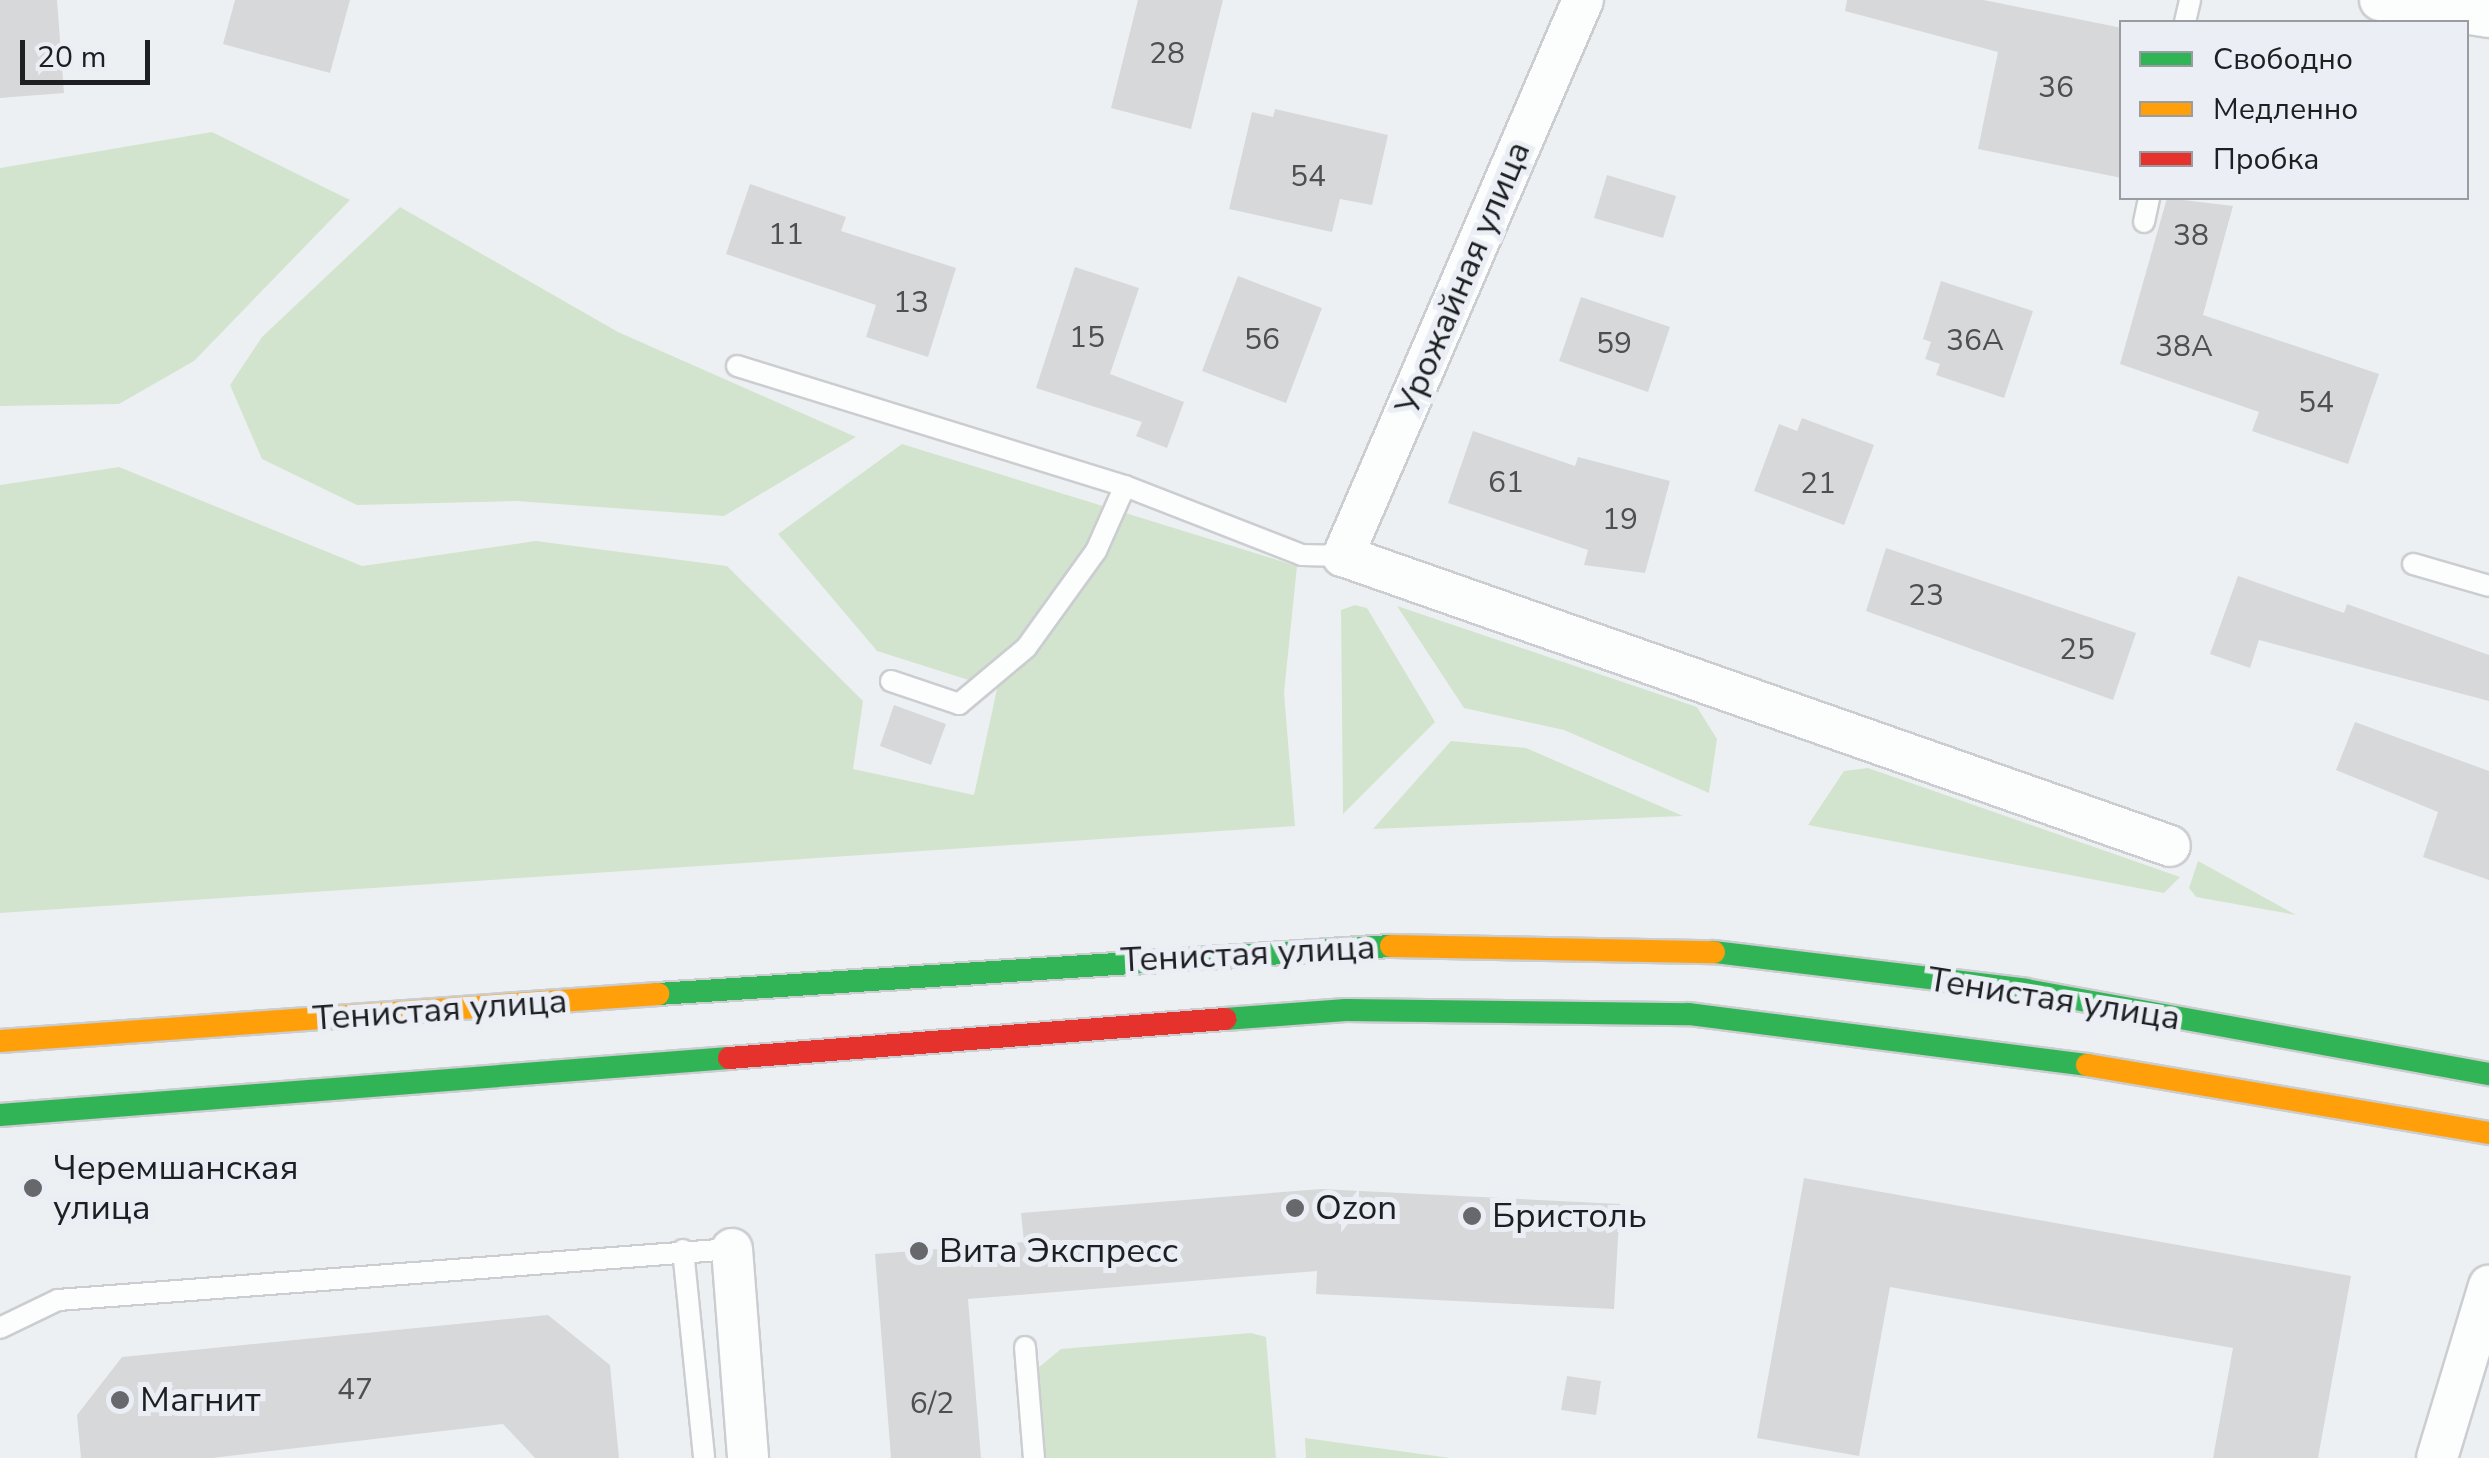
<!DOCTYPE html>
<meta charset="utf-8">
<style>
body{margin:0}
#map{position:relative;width:2489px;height:1458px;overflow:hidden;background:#edf0f3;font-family:"Nunito Sans",sans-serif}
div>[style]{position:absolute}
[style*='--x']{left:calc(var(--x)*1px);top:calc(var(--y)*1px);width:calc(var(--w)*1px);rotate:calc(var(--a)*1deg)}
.green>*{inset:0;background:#d3e4ce}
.building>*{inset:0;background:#d7d8da}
.roads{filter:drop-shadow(2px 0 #cbcdd0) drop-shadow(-2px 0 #cbcdd0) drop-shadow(0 2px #cbcdd0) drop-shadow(0 -2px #cbcdd0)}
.lane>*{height:20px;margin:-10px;padding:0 10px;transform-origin:10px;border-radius:10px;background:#fcfdfd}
.street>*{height:40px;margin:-20px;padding:0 20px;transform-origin:20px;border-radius:20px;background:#fcfdfd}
.fast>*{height:22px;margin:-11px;padding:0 11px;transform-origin:11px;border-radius:11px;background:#30b455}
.slow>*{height:22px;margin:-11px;padding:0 11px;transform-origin:11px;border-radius:11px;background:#ff9f0a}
.jam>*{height:22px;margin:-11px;padding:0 11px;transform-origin:11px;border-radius:11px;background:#e5322d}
.dots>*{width:28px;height:28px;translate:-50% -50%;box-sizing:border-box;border:5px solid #ebeff5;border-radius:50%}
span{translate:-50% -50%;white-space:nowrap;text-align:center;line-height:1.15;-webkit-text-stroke:10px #ebeff5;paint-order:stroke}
.number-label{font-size:30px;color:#4e4f52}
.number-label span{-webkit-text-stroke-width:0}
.street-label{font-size:35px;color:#1e1f22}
.poi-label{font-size:35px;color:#1e1f22}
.left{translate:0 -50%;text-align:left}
.legend{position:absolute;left:2119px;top:20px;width:350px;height:180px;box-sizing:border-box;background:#ebeff5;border:2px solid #999ca1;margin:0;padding:12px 18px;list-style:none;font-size:30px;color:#1e1f22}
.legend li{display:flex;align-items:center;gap:20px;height:50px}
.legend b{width:50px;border:2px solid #999ca1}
.scale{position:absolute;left:20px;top:40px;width:130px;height:45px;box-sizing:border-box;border:5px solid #1e1f22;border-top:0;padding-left:12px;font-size:30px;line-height:35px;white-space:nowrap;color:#1e1f22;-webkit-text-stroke:8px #ebeff5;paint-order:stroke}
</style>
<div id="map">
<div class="green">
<div style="clip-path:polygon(212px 132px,350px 200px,194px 361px,119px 404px,0 406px,0 168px)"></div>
<div style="clip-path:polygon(400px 207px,618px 332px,856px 437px,724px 516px,516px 501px,357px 505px,262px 459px,230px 385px,262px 337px)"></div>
<div style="clip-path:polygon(902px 444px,1297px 566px,1284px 693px,1295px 826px,0 913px,0 485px,119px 467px,362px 566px,536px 541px,727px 566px,863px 701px,853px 769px,974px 795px,997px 689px,877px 651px,778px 534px)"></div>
<div style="clip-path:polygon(1355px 605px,1367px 608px,1435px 722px,1343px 814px,1341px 610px)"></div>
<div style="clip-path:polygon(1397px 606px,1697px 707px,1717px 739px,1709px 793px,1564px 730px,1464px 708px)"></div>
<div style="clip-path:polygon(1451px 741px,1526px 748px,1683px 816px,1373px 829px)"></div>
<div style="clip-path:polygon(1868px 768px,2180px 877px,2164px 893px,1808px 825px,1844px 771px)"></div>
<div style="clip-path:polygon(2198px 861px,2296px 915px,2196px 897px,2189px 888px)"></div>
<div style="clip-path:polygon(1251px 1333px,1266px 1337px,1276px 1458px,1045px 1458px,1038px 1368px,1061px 1349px)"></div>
<div style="clip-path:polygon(1305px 1438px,1450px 1458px,1306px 1458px)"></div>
</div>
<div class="building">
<div style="clip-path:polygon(0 0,57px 0,64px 93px,0 98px)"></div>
<div style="clip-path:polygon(235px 0,350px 0,330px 73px,223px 44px)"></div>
<div style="clip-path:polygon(1138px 0,1223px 0,1191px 129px,1111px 108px)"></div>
<div style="clip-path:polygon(1847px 0,1984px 0,2122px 28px,2122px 178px,1978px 149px,1998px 52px,1845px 11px)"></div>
<div style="clip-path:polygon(1275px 109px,1388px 135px,1372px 205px,1340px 199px,1332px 232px,1229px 209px,1252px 112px,1273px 117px)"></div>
<div style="clip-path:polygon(1607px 175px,1676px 196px,1663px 238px,1594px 218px)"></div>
<div style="clip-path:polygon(750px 184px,846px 217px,841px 231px,956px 268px,928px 357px,866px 337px,876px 305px,726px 254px)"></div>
<div style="clip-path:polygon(2167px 198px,2233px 206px,2203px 315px,2379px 374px,2348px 464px,2252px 431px,2259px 412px,2120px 364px)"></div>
<div style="clip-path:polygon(1075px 267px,1139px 288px,1110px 374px,1184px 402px,1167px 448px,1136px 436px,1142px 422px,1036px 388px)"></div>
<div style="clip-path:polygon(1238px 276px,1322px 308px,1286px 403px,1202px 371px)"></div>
<div style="clip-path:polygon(1941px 281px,2033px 311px,2004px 398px,1936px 375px,1940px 364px,1925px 359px,1931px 342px,1923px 339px)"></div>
<div style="clip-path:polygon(1581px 297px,1670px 327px,1648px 392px,1559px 361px)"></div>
<div style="clip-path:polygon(1802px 418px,1874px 445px,1844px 525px,1754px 491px,1779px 424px,1797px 431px)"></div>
<div style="clip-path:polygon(1473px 431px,1575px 466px,1578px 457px,1670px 481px,1645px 573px,1584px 565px,1588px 550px,1448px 503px)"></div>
<div style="clip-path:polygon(1886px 548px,2136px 633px,2113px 700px,1866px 611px)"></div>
<div style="clip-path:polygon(2238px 576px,2344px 613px,2347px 604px,2489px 655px,2489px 701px,2259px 640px,2250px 668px,2210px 654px)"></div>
<div style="clip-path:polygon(894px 705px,946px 724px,931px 765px,880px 746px)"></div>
<div style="clip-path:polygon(2355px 722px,2489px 771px,2489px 880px,2423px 857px,2438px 812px,2336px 770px)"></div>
<div style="clip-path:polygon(1804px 1178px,2351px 1276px,2318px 1458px,2213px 1458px,2233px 1348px,1890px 1287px,1859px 1456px,1757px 1438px)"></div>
<div style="clip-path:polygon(1321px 1189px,1620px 1204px,1614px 1309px,1316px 1294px,1317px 1271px,968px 1299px,981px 1458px,891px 1458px,875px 1254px,1024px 1242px,1021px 1213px)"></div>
<div style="clip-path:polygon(548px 1315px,610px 1365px,619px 1458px,535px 1458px,503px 1424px,212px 1458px,81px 1458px,77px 1415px,122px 1357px)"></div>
<div style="clip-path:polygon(1567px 1376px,1601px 1381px,1596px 1415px,1561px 1410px)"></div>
</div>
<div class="roads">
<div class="lane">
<div style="--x:2185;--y:22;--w:23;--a:-77"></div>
<div style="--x:2144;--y:222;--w:25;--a:-78"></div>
<div style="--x:737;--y:366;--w:406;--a:17.2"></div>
<div style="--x:1125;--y:486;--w:190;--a:21.3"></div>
<div style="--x:1302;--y:555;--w:41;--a:1.4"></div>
<div style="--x:2413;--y:564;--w:79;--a:16.1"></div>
<div style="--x:891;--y:681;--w:72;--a:18.7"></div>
<div style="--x:959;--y:704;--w:87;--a:-39.9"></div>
<div style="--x:1026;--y:648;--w:120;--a:-54.2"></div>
<div style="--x:1096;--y:551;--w:71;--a:-66"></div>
<div style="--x:683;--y:1250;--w:209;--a:84.2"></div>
<div style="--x:0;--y:1328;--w:64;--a:-25.8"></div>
<div style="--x:58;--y:1300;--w:676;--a:-4.33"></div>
<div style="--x:1025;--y:1347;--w:111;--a:85.4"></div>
</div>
<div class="street">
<div style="--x:1583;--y:0;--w:606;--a:113.35"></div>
<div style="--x:1343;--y:556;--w:876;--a:19.32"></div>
<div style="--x:2380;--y:0;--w:110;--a:8.9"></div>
<div style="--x:732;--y:1249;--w:210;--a:85.6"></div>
<div style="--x:2437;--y:1458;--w:180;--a:-73.2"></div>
</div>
<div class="fast">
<div style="--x:1714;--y:952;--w:314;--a:6.9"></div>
<div style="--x:2026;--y:990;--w:471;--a:10.3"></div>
<div style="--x:658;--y:994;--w:735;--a:-3.75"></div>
<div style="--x:1225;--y:1019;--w:121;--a:-4.3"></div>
<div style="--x:1346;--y:1010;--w:343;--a:0.7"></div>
<div style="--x:1689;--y:1014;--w:401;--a:7.3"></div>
<div style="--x:0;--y:1115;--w:731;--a:-4.47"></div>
</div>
<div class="slow">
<div style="--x:1391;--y:946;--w:323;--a:1.1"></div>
<div style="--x:0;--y:1041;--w:660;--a:-4.09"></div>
<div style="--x:2087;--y:1065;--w:408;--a:9.6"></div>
</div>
<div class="jam">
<div style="--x:729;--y:1058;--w:498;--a:-4.5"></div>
</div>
</div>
<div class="dots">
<div style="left:33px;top:1188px;background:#66686b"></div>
<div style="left:1295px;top:1208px;background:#66686b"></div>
<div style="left:1472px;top:1216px;background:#66686b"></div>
<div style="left:919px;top:1251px;background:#66686b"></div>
<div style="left:120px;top:1400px;background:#66686b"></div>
</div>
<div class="number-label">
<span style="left:1167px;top:54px">28</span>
<span style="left:2056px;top:88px">36</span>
<span style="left:1308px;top:177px">54</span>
<span style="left:786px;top:235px">11</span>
<span style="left:2191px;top:236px">38</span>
<span style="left:911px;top:303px">13</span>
<span style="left:1087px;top:338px">15</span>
<span style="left:1262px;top:340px">56</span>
<span style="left:1975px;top:341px">36А</span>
<span style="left:1614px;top:344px">59</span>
<span style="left:2184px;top:347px">38А</span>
<span style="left:2316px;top:403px">54</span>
<span style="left:1506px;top:483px">61</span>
<span style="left:1818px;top:484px">21</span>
<span style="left:1620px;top:520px">19</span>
<span style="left:1926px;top:596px">23</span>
<span style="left:2077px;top:650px">25</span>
<span style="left:355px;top:1390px">47</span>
<span style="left:932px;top:1404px">6/2</span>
</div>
<div class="street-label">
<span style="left:1463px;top:278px;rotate:-67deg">Урожайная улица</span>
<span style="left:1248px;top:954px;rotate:-3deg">Тенистая улица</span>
<span style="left:2054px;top:999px;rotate:9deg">Тенистая улица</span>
<span style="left:440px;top:1010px;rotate:-4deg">Тенистая улица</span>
</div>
<div class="poi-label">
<span class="left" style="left:53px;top:1188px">Черемшанская<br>улица</span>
<span class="left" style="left:1315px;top:1208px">Ozon</span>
<span class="left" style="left:1492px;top:1216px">Бристоль</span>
<span class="left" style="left:939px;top:1251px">Вита Экспресс</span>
<span class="left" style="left:140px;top:1400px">Магнит</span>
</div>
<ul class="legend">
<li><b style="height:12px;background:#30b455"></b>Свободно</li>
<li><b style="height:12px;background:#ff9f0a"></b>Медленно</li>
<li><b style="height:12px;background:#e5322d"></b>Пробка</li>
</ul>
<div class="scale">20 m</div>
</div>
